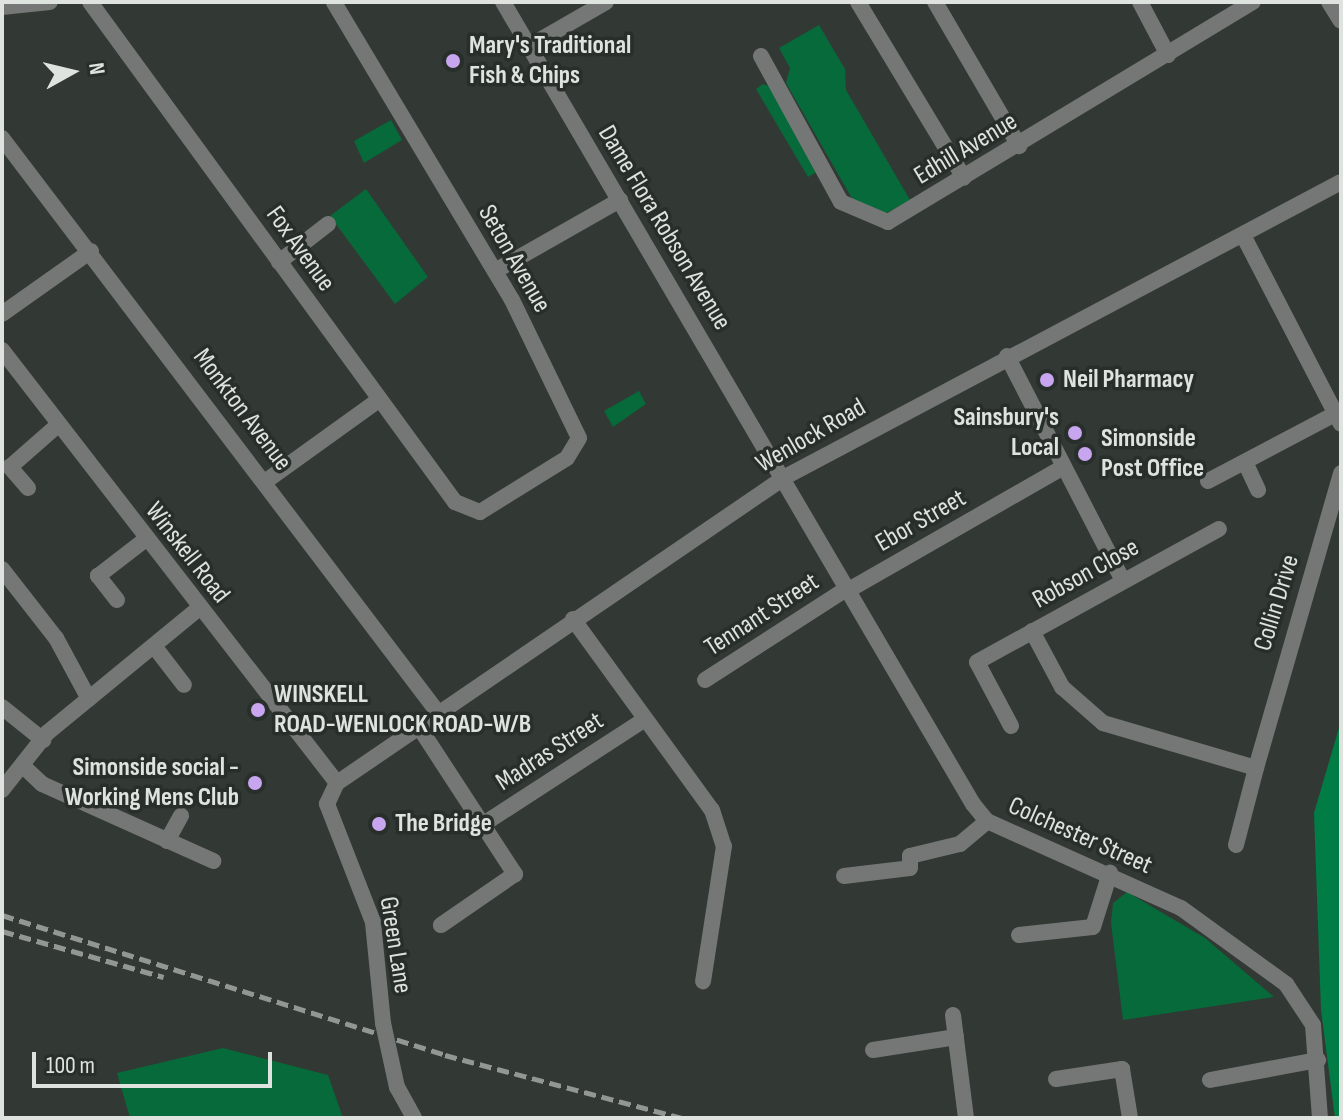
<!DOCTYPE html>
<style>
body{margin:0}
#map{position:relative;width:1343px;height:1120px;overflow:hidden;background:#323834;font-family:"Sofia Sans Condensed",sans-serif}
div>[style]{position:absolute}
[style*='--x']{left:calc(var(--x)*1px);top:calc(var(--y)*1px);width:calc(var(--w)*1px);rotate:calc(var(--a)*1deg)}
.green>*{inset:0;background:#076a3a}
.forest>*{inset:0;background:#017c44}
.minor>*{height:16px;margin:-8px;padding:0 8px;transform-origin:8px;border-radius:8px;background:#747775}
.tertiary>*{height:16px;margin:-8px;padding:0 8px;transform-origin:8px;border-radius:8px;background:#747775}
.rail>*{height:5px;margin-top:-2.5px;transform-origin:0;background:repeating-linear-gradient(90deg,#929793 0 12px,transparent 0 18px)}
.tertiary-bridge>*{height:16px;margin:-8px;padding:0 8px;transform-origin:8px;border-radius:8px;background:#747775}
.dots>*{width:22px;height:22px;translate:-50% -50%;box-sizing:border-box;border:4px solid #282e2a;border-radius:50%}
span{translate:-50% -50%;white-space:nowrap;text-align:center;line-height:1.15;-webkit-text-stroke:7px #282e2a;paint-order:stroke}
.poi-label{font-size:26px;color:#dfe3e0;font-weight:700}
.left{translate:0 -50%;text-align:left}
.right{translate:-100% -50%;text-align:right}
.street-label{font-size:26px;color:#dfe3e0}
.frame{position:absolute;inset:0;border:4px solid #dfe3e0;pointer-events:none}
.north{position:absolute;left:32px;top:32px;width:80px;height:80px;-webkit-text-stroke:6px #282e2a;paint-order:stroke;rotate:82deg;font-size:22px;font-weight:700;line-height:32px;text-align:center;color:#dfe3e0}
.north::after{content:'';display:block;margin:auto;width:28px;height:36px;background:#dfe3e0;clip-path:polygon(50% 0,100% 100%,50% 72%,0 100%)}
.scale{position:absolute;left:32px;top:1052px;width:240px;height:36px;box-sizing:border-box;border:4px solid #dfe3e0;border-top:0;padding-left:10px;font-size:24px;line-height:28px;white-space:nowrap;color:#dfe3e0;-webkit-text-stroke:6px #282e2a;paint-order:stroke}
</style>
<div id="map">
<div class="green">
<div style="clip-path:polygon(819px 25px,845px 69px,846px 90px,910px 200px,883px 215px,854px 202px,786px 83px,790px 68px,779px 48px)"></div>
<div style="clip-path:polygon(763px 84px,772px 87px,820px 170px,808px 177px,756px 89px)"></div>
<div style="clip-path:polygon(391px 120px,402px 140px,364px 163px,354px 141px)"></div>
<div style="clip-path:polygon(366px 189px,428px 277px,395px 304px,330px 216px)"></div>
<div style="clip-path:polygon(639px 391px,646px 404px,613px 427px,604px 411px)"></div>
<div style="clip-path:polygon(1127px 892px,1205px 938px,1274px 997px,1123px 1020px,1111px 923px,1113px 903px)"></div>
<div style="clip-path:polygon(223px 1048px,328px 1075px,343px 1118px,130px 1118px,117px 1073px)"></div>
</div>
<div class="forest">
<div style="clip-path:polygon(1341px 721px,1341px 1118px,1335px 1118px,1321px 1010px,1314px 813px)"></div>
</div>
<div class="minor">
<div style="--x:90;--y:2;--w:619;--a:53.87"></div>
<div style="--x:455;--y:502;--w:27;--a:22"></div>
<div style="--x:480;--y:512;--w:102;--a:-31.8"></div>
<div style="--x:567;--y:458;--w:23;--a:-59"></div>
<div style="--x:579;--y:438;--w:153;--a:-115.9"></div>
<div style="--x:512;--y:300;--w:347;--a:-120.9"></div>
<div style="--x:503;--y:2;--w:930;--a:59.63"></div>
<div style="--x:973;--y:804;--w:22;--a:51"></div>
<div style="--x:987;--y:821;--w:213;--a:24.2"></div>
<div style="--x:1181;--y:908;--w:130;--a:35.9"></div>
<div style="--x:1286;--y:984;--w:49;--a:56.6"></div>
<div style="--x:1313;--y:1025;--w:93;--a:85.7"></div>
<div style="--x:858;--y:2;--w:205;--a:58.9"></div>
<div style="--x:935;--y:2;--w:167;--a:59.7"></div>
<div style="--x:1140;--y:2;--w:60;--a:62.2"></div>
<div style="--x:1329;--y:2;--w:22;--a:58"></div>
<div style="--x:2;--y:7;--w:48;--a:-5.9"></div>
<div style="--x:528;--y:47;--w:90;--a:-30"></div>
<div style="--x:761;--y:56;--w:166;--a:61.3"></div>
<div style="--x:841;--y:202;--w:51;--a:23.1"></div>
<div style="--x:888;--y:222;--w:426;--a:-31.1"></div>
<div style="--x:2;--y:138;--w:723;--a:52.81"></div>
<div style="--x:1245;--y:239;--w:208;--a:62.6"></div>
<div style="--x:279;--y:262;--w:62;--a:-37.8"></div>
<div style="--x:495;--y:271;--w:144;--a:-29.6"></div>
<div style="--x:2;--y:314;--w:109;--a:-35.3"></div>
<div style="--x:1007;--y:356;--w:253;--a:62.7"></div>
<div style="--x:1245;--y:462;--w:31;--a:65"></div>
<div style="--x:266;--y:481;--w:140;--a:-35.7"></div>
<div style="--x:1208;--y:481;--w:150;--a:-27.8"></div>
<div style="--x:28;--y:488;--w:28;--a:-131"></div>
<div style="--x:10;--y:467;--w:64;--a:-41.2"></div>
<div style="--x:2;--y:569;--w:88;--a:52"></div>
<div style="--x:56;--y:638;--w:69;--a:61.6"></div>
<div style="--x:847;--y:591;--w:248;--a:-29.8"></div>
<div style="--x:117;--y:600;--w:31;--a:-128"></div>
<div style="--x:98;--y:576;--w:61;--a:-37.6"></div>
<div style="--x:573;--y:619;--w:236;--a:54"></div>
<div style="--x:712;--y:810;--w:38;--a:72"></div>
<div style="--x:724;--y:846;--w:137;--a:98.8"></div>
<div style="--x:1032;--y:631;--w:64;--a:61.8"></div>
<div style="--x:1062;--y:687;--w:55;--a:41.3"></div>
<div style="--x:1103;--y:723;--w:159;--a:16.4"></div>
<div style="--x:1256;--y:768;--w:307;--a:-73.9"></div>
<div style="--x:154;--y:646;--w:49;--a:52.4"></div>
<div style="--x:705;--y:680;--w:168;--a:-32.8"></div>
<div style="--x:2;--y:707;--w:53;--a:38.8"></div>
<div style="--x:1011;--y:726;--w:72;--a:-118"></div>
<div style="--x:977;--y:662;--w:276;--a:-28.8"></div>
<div style="--x:419;--y:727;--w:176;--a:56.9"></div>
<div style="--x:515;--y:874;--w:90;--a:145.4"></div>
<div style="--x:24;--y:767;--w:25;--a:43"></div>
<div style="--x:42;--y:784;--w:188;--a:24.2"></div>
<div style="--x:2;--y:790;--w:73;--a:-51.7"></div>
<div style="--x:47;--y:733;--w:197;--a:-39.4"></div>
<div style="--x:482;--y:825;--w:194;--a:-33"></div>
<div style="--x:167;--y:841;--w:29;--a:-61"></div>
<div style="--x:1236;--y:845;--w:80;--a:-75.4"></div>
<div style="--x:844;--y:876;--w:66;--a:-6.9"></div>
<div style="--x:910;--y:868;--w:12;--a:-90"></div>
<div style="--x:910;--y:856;--w:51;--a:-13.5"></div>
<div style="--x:960;--y:844;--w:35;--a:-40"></div>
<div style="--x:1019;--y:935;--w:74;--a:-6.2"></div>
<div style="--x:1093;--y:927;--w:57;--a:-72.5"></div>
<div style="--x:953;--y:1015;--w:104;--a:82.8"></div>
<div style="--x:873;--y:1050;--w:84;--a:-8.9"></div>
<div style="--x:1056;--y:1079;--w:67;--a:-8.6"></div>
<div style="--x:1122;--y:1069;--w:50;--a:80.7"></div>
<div style="--x:1210;--y:1080;--w:110;--a:-10.5"></div>
</div>
<div class="tertiary">
<div style="--x:2;--y:350;--w:547;--a:52.27"></div>
<div style="--x:383;--y:1023;--w:101;--a:-95.7"></div>
<div style="--x:373;--y:922;--w:127;--a:-111.3"></div>
<div style="--x:327;--y:804;--w:23;--a:-65"></div>
<div style="--x:337;--y:783;--w:543;--a:-34.33"></div>
<div style="--x:785;--y:477;--w:629;--a:-27.95"></div>
<div style="--x:397;--y:1087;--w:35;--a:61"></div>
</div>
<div class="rail">
<div style="--x:2;--y:915;--w:465;--a:17.5"></div>
<div style="--x:445;--y:1055;--w:245;--a:14.9"></div>
<div style="--x:2;--y:931;--w:168;--a:15.9"></div>
</div>
<div class="tertiary-bridge">
<div style="--x:383;--y:1023;--w:66;--a:77.7"></div>
</div>
<div class="dots">
<div style="left:453px;top:61px;background:#c7a6ef"></div>
<div style="left:1047px;top:380px;background:#c7a6ef"></div>
<div style="left:1075px;top:433px;background:#c7a6ef"></div>
<div style="left:1085px;top:454px;background:#c7a6ef"></div>
<div style="left:258px;top:710px;background:#c7a6ef"></div>
<div style="left:255px;top:783px;background:#c7a6ef"></div>
<div style="left:379px;top:824px;background:#c7a6ef"></div>
</div>
<div class="poi-label">
<span class="left" style="left:469px;top:61px">Mary's Traditional<br>Fish &amp; Chips</span>
<span class="left" style="left:1063px;top:380px">Neil Pharmacy</span>
<span class="right" style="left:1059px;top:433px">Sainsbury's<br>Local</span>
<span class="left" style="left:1101px;top:454px">Simonside<br>Post Office</span>
<span class="left" style="left:274px;top:710px">WINSKELL<br>ROAD-WENLOCK ROAD-W/B</span>
<span class="right" style="left:239px;top:783px">Simonside social -<br>Working Mens Club</span>
<span class="left" style="left:395px;top:824px">The Bridge</span>
</div>
<div class="street-label">
<span style="left:966px;top:149px;rotate:-31deg">Edhill Avenue</span>
<span style="left:664px;top:228px;rotate:59deg">Dame Flora Robson Avenue</span>
<span style="left:300px;top:249px;rotate:54deg">Fox Avenue</span>
<span style="left:514px;top:259px;rotate:60deg">Seton Avenue</span>
<span style="left:242px;top:410px;rotate:53deg">Monkton Avenue</span>
<span style="left:811px;top:436px;rotate:-30deg">Wenlock Road</span>
<span style="left:921px;top:521px;rotate:-30deg">Ebor Street</span>
<span style="left:187px;top:553px;rotate:52deg">Winskell Road</span>
<span style="left:1086px;top:574px;rotate:-29deg">Robson Close</span>
<span style="left:1277px;top:603px;rotate:-73deg">Collin Drive</span>
<span style="left:762px;top:615px;rotate:-33deg">Tennant Street</span>
<span style="left:550px;top:752px;rotate:-33deg">Madras Street</span>
<span style="left:1080px;top:836px;rotate:24deg">Colchester Street</span>
<span style="left:395px;top:945px;rotate:81deg">Green Lane</span>
</div>
<div class="frame"></div>
<div class="north">N</div>
<div class="scale">100 m</div>
</div>
